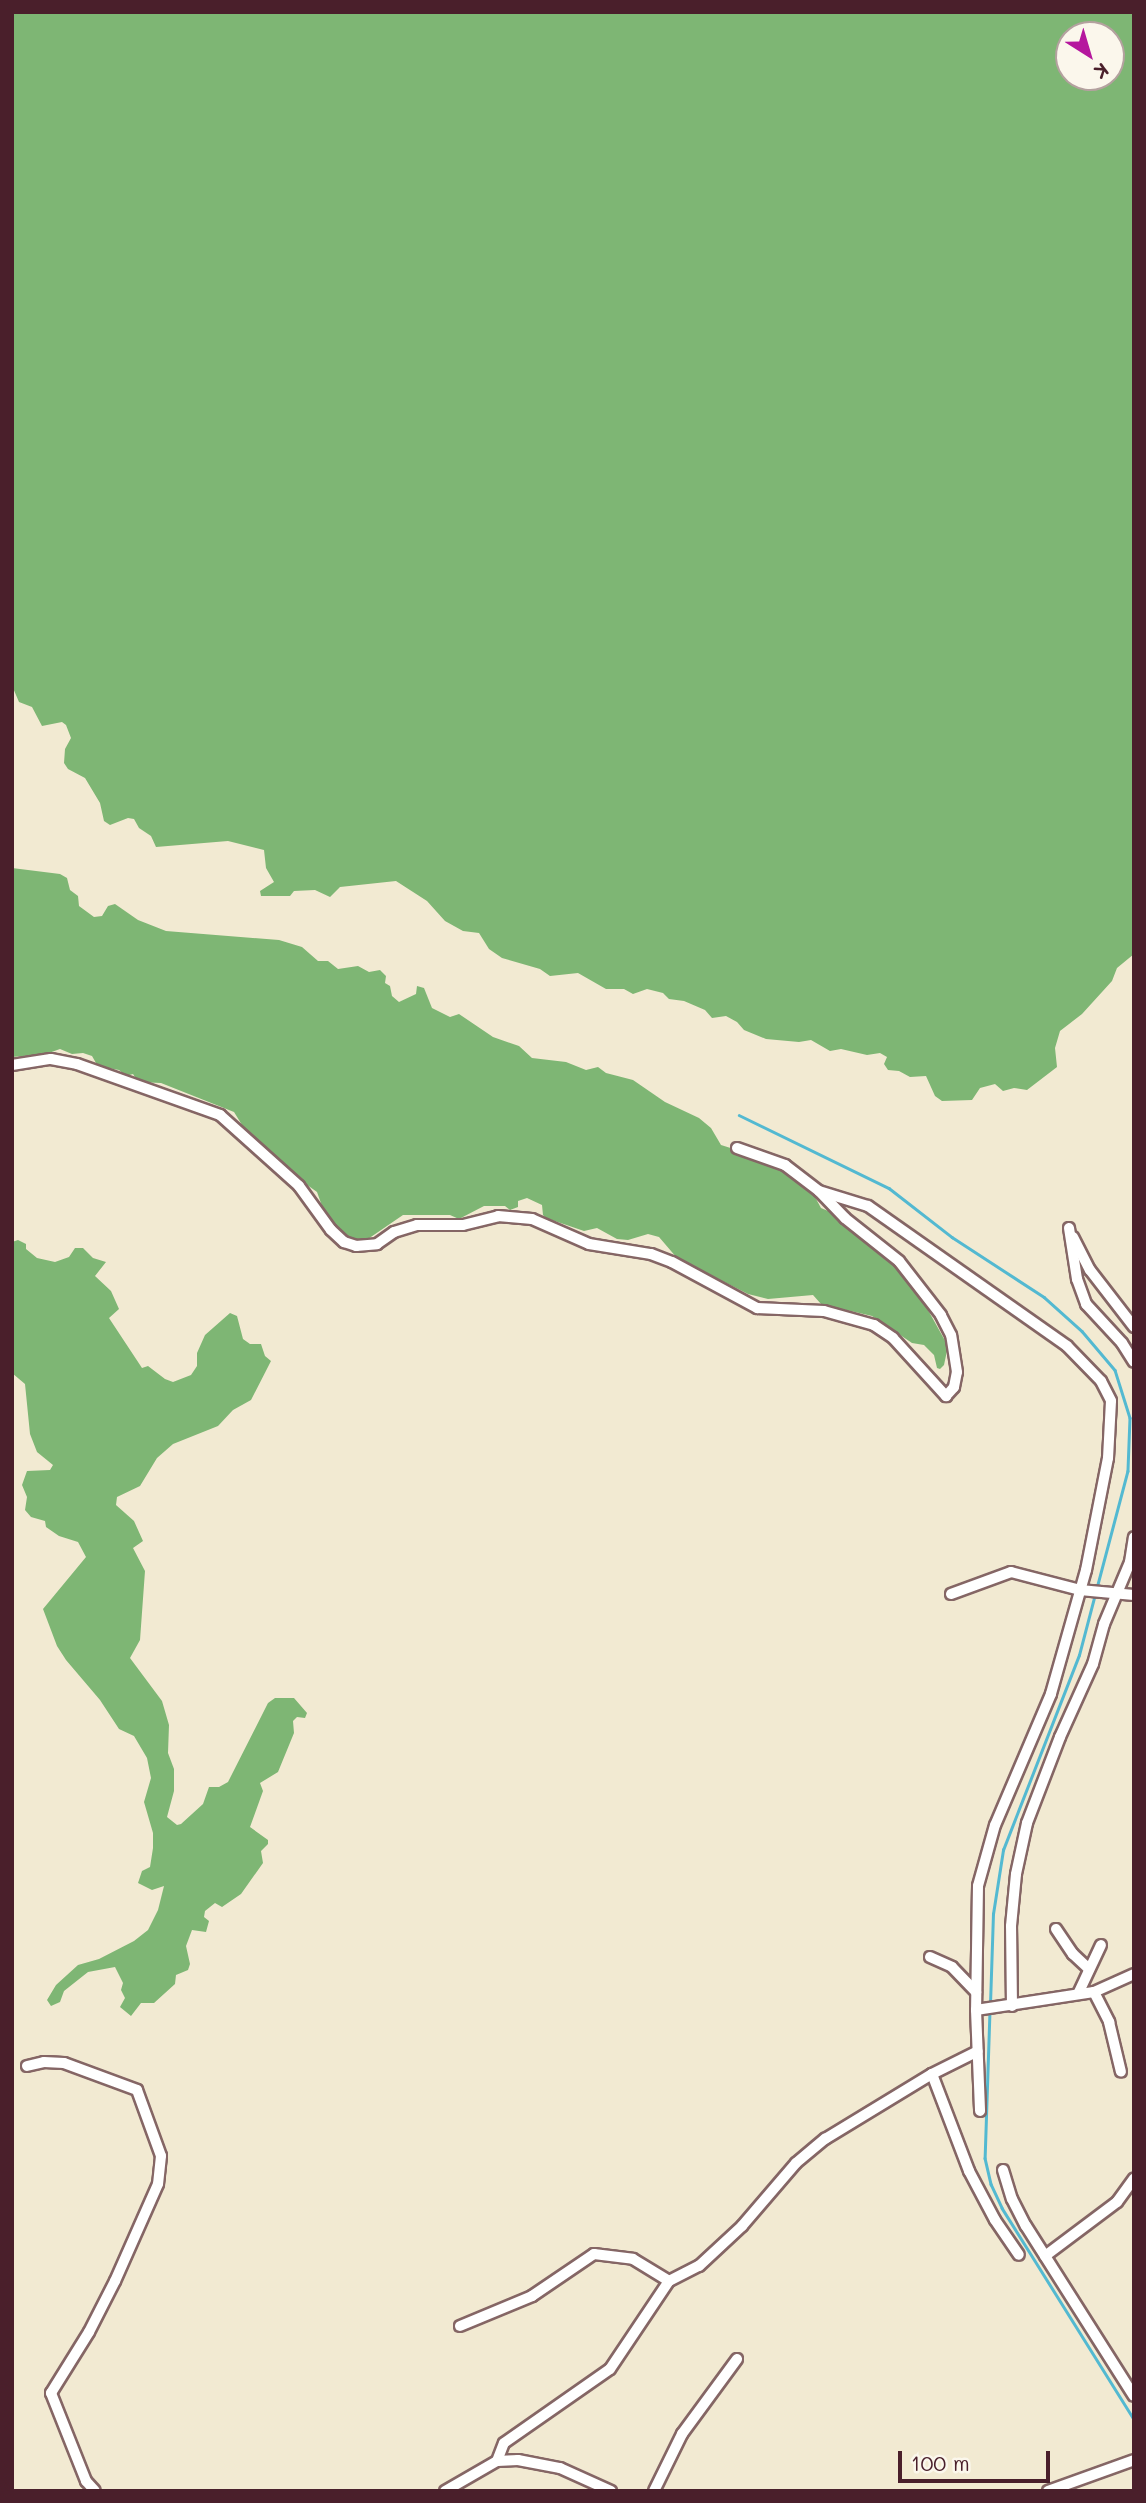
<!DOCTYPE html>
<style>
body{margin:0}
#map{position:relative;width:1146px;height:2503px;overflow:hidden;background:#f2ead2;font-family:Mali,sans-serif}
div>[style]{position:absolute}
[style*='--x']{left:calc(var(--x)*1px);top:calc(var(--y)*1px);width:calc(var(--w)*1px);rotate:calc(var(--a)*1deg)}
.forest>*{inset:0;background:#7eb674}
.stream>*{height:2.5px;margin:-1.25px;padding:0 1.25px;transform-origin:1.25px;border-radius:1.25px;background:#53b9d1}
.roads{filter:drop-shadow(2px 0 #856665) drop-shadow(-2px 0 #856665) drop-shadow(0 2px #856665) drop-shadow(0 -2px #856665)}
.minor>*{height:10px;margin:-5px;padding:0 5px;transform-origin:5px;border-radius:5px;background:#fff}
span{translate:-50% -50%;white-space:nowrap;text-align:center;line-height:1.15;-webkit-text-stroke:6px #fbf7ec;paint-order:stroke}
.frame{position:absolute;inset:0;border:14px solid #4a1f2b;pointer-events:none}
.north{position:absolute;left:1055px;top:21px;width:70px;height:70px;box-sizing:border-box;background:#fbf7ec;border:2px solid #b4a19f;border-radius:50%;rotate:143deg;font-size:19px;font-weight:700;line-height:28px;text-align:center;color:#4a1f2b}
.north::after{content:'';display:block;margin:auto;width:24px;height:32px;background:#b5179e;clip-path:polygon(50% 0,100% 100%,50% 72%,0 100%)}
.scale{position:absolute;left:898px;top:2451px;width:152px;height:32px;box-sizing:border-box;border:4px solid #4a1f2b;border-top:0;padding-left:9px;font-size:21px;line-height:24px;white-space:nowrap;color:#4a1f2b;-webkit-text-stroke:5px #fbf7ec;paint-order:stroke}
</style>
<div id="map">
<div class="forest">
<div style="clip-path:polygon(evenodd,12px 12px,1134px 12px,1134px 954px,1117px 968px,1112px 981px,1082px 1014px,1060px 1031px,1055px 1048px,1057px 1067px,1027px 1090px,1014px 1088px,1003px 1091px,995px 1084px,980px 1088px,972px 1100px,942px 1101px,935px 1096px,926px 1076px,910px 1077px,899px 1071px,888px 1070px,884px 1064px,887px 1057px,880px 1053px,867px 1055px,841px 1049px,830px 1051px,811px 1040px,799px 1042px,766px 1039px,744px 1030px,737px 1022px,726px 1016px,712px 1018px,705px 1010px,684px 1001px,669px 999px,663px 993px,647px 989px,633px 994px,624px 989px,606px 989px,578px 973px,550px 976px,540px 969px,502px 958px,489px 949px,479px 933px,463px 931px,445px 921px,427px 901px,396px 881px,340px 887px,330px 897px,315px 890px,294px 891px,290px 896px,261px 896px,260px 891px,274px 882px,266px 868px,264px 850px,228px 841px,156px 847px,151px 836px,139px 828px,134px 819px,128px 818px,110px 825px,104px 821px,100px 803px,85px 778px,68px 769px,64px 763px,65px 749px,71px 738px,66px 725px,62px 722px,42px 726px,32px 707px,19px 702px,13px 688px,12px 12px,1069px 35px,1111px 35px,1111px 77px,1069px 77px,1069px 35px)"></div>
<div style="clip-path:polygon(12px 868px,60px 874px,67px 878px,70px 890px,78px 896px,79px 906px,94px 917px,102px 916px,108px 906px,115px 904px,138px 920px,166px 931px,279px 940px,302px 947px,318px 961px,328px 961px,338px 969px,358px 966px,369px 972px,380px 970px,386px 976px,385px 983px,390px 986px,392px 996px,399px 1002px,416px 994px,417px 986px,424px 988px,432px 1008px,450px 1017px,459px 1014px,493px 1037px,519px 1046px,532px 1058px,566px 1062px,586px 1070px,598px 1067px,606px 1073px,633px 1080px,665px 1102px,699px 1118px,711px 1128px,721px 1145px,781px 1164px,809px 1186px,821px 1208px,847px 1219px,894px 1265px,928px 1310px,948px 1346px,944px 1365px,940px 1369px,937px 1368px,934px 1355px,924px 1345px,912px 1343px,872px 1316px,821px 1304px,813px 1295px,768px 1299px,748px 1294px,677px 1258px,659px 1237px,648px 1234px,628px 1240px,617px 1239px,597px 1228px,584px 1231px,546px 1218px,543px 1215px,542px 1205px,527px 1198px,518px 1201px,518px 1207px,510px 1210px,505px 1206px,484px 1206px,459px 1219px,450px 1215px,403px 1215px,365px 1241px,348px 1237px,326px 1217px,317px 1192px,289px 1172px,247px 1133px,234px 1112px,161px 1083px,138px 1082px,133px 1074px,126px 1076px,119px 1070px,102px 1067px,96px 1063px,92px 1056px,83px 1053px,72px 1054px,60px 1049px,46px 1054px,12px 1057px)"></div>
<div style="clip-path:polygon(18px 1240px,26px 1244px,26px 1249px,37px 1258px,55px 1262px,69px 1257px,75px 1248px,83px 1248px,93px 1258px,106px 1262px,95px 1276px,111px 1291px,119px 1309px,109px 1318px,142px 1368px,148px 1366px,165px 1379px,173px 1382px,191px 1375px,197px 1366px,197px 1353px,205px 1335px,230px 1313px,237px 1316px,243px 1339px,250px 1344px,261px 1344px,265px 1356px,271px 1361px,251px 1400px,233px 1410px,218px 1426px,173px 1444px,157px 1458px,140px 1486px,117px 1497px,116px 1505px,134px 1521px,143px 1541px,133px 1548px,145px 1571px,140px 1640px,130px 1658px,162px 1701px,169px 1725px,168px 1753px,174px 1769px,174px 1791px,167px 1817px,177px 1825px,181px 1824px,203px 1804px,209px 1787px,219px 1787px,228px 1782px,268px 1703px,275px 1698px,294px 1698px,307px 1713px,305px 1718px,297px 1717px,293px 1721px,294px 1733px,278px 1772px,260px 1783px,263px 1791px,250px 1827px,268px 1840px,268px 1844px,261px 1851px,263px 1863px,241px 1894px,222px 1907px,215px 1903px,205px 1911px,204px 1917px,209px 1921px,206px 1932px,192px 1930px,186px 1946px,190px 1964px,188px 1970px,176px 1975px,175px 1984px,154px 2003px,141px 2003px,131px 2016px,120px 2007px,125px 1998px,121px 1990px,123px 1983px,115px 1967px,88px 1972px,64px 1991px,60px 2002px,51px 2006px,47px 2000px,56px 1985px,78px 1965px,99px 1959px,134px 1941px,148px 1930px,158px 1910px,164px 1886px,152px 1890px,138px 1883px,142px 1871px,150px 1867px,153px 1848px,153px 1833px,144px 1802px,151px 1778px,147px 1758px,134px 1736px,119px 1729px,100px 1700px,66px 1660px,57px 1646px,43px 1609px,86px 1557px,78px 1542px,59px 1536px,46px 1527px,45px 1521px,31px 1517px,25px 1510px,27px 1497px,22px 1485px,27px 1471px,50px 1470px,53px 1465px,37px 1452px,30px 1434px,25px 1384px,12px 1373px,12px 1242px)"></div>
</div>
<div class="stream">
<div style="--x:739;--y:1115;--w:167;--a:26"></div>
<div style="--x:889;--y:1188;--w:80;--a:37.9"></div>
<div style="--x:952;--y:1237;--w:110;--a:33.1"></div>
<div style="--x:1044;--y:1297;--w:51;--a:41.8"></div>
<div style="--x:1082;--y:1331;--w:51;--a:49.8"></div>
<div style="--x:1115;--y:1370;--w:50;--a:72.6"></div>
<div style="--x:1130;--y:1418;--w:53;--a:92.2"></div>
<div style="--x:1128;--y:1471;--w:121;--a:104.8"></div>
<div style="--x:990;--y:2004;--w:90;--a:-88.1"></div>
<div style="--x:993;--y:1914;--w:65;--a:-81.1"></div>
<div style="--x:1003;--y:1850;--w:209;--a:-68.7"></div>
<div style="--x:1079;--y:1655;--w:63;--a:-75.3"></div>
<div style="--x:990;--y:2011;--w:147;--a:91.9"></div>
<div style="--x:985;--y:2158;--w:27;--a:77"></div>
<div style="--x:991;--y:2184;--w:26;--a:65"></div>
<div style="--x:1002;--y:2208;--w:249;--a:58"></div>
</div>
<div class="roads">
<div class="minor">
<div style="--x:12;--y:1065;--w:39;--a:-9"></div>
<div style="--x:51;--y:1059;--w:26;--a:11"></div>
<div style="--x:77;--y:1064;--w:152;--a:19.6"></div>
<div style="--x:220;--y:1115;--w:106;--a:41.9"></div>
<div style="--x:299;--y:1186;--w:54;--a:54"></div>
<div style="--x:331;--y:1230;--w:18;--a:43"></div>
<div style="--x:344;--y:1242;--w:13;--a:18"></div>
<div style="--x:356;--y:1246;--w:21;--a:-5"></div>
<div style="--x:377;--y:1244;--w:21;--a:-35"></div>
<div style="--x:394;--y:1232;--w:24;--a:-17"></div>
<div style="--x:417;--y:1225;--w:46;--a:0"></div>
<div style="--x:463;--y:1225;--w:36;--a:-14"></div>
<div style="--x:498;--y:1216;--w:34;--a:5"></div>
<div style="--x:532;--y:1219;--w:62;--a:23.7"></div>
<div style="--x:589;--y:1244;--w:63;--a:9.2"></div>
<div style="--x:651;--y:1254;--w:22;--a:21"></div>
<div style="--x:672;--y:1262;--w:97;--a:28.4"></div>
<div style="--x:757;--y:1308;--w:67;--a:2.6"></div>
<div style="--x:824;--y:1311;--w:52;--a:15.6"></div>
<div style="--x:874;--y:1325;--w:23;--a:34"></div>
<div style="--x:893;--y:1338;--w:79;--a:47.6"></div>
<div style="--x:946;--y:1396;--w:12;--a:-48"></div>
<div style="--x:954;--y:1387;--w:15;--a:-79"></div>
<div style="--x:957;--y:1372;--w:37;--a:-99"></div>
<div style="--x:951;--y:1335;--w:22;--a:-117"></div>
<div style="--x:941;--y:1315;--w:68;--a:-127.9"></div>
<div style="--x:899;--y:1261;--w:69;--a:-141.5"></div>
<div style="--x:845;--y:1218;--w:37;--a:-134"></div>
<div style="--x:737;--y:1148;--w:51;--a:19.5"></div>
<div style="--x:785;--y:1165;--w:43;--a:37.4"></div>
<div style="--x:819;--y:1191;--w:51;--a:17"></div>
<div style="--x:868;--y:1206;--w:243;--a:35.1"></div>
<div style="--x:1067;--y:1346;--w:49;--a:45.8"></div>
<div style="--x:1101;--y:1381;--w:22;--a:63"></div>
<div style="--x:1111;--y:1401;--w:57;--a:93"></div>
<div style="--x:1108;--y:1458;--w:114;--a:101.1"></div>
<div style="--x:1086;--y:1570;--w:129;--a:105.8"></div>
<div style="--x:1051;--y:1694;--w:142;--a:113.1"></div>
<div style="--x:995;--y:1825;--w:63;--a:105.6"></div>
<div style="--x:978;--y:1886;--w:124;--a:90.9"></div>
<div style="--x:976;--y:2010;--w:101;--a:87.7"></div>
<div style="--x:1069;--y:1228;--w:52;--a:81.1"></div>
<div style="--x:1077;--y:1279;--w:27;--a:70"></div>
<div style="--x:1086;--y:1304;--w:53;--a:47.3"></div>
<div style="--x:1122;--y:1343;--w:22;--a:58"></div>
<div style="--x:1073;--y:1237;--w:37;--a:63"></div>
<div style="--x:1090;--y:1270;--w:72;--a:52.3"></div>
<div style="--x:951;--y:1594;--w:64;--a:-20.1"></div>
<div style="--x:1011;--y:1572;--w:71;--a:14.6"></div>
<div style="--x:1080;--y:1590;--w:54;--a:5.3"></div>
<div style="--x:1056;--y:1929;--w:30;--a:56"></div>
<div style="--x:1073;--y:1954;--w:21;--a:43"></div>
<div style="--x:930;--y:1957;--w:24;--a:24"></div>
<div style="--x:952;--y:1967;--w:35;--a:46"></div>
<div style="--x:1094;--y:1992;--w:34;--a:63"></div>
<div style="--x:1109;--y:2022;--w:51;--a:76.5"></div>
<div style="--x:1078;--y:1994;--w:54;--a:-64.9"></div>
<div style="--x:1012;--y:2006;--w:80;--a:-90.7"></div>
<div style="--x:1011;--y:1926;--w:52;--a:-84.5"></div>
<div style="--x:1016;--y:1874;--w:52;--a:-77.8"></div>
<div style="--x:1027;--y:1823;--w:92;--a:-69"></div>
<div style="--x:1060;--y:1737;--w:80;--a:-65.7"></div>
<div style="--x:1093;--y:1664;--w:41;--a:-74.6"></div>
<div style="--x:1104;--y:1624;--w:67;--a:-67.2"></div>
<div style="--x:1130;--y:1562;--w:25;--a:-81"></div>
<div style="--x:976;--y:2010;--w:119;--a:-8.7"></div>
<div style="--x:1094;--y:1992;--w:44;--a:-24.2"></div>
<div style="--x:27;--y:2066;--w:17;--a:-13"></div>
<div style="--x:44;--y:2062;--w:20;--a:3"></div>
<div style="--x:64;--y:2063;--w:78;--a:20.3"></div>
<div style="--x:137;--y:2090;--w:70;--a:70"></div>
<div style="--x:161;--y:2156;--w:28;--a:96"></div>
<div style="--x:158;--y:2184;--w:106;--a:113.9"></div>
<div style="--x:115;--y:2281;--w:57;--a:117"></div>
<div style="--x:89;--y:2332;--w:72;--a:121.9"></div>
<div style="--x:51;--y:2393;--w:95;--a:68.3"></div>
<div style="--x:86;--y:2481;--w:13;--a:48"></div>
<div style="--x:932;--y:2074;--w:104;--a:69.1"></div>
<div style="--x:969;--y:2171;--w:55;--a:62"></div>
<div style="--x:995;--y:2220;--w:42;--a:55.6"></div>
<div style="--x:1003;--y:2170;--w:30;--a:73"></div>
<div style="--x:1012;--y:2199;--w:30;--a:63"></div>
<div style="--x:1026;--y:2226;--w:201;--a:57.6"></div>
<div style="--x:1045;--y:2256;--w:90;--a:-36.9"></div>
<div style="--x:1117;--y:2202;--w:29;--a:-54"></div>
<div style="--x:460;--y:2326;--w:78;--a:-22.6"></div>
<div style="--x:532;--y:2296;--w:75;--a:-34.1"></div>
<div style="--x:594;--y:2254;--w:39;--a:7"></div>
<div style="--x:633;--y:2259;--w:42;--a:31.4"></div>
<div style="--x:497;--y:2461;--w:19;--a:-69"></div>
<div style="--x:504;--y:2443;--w:129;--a:-34.9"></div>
<div style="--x:610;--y:2369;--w:106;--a:-56.2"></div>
<div style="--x:669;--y:2281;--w:34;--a:-27"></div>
<div style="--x:699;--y:2266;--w:59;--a:-42.9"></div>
<div style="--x:742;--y:2226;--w:83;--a:-49.4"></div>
<div style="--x:796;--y:2163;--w:38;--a:-40"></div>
<div style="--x:825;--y:2139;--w:125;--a:-31.3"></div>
<div style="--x:932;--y:2074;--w:51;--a:-26.6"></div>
<div style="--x:445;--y:2491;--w:60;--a:-30"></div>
<div style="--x:497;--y:2461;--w:21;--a:-3"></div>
<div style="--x:518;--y:2460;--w:43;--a:10.8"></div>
<div style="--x:560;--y:2468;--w:56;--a:24.3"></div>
<div style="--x:654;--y:2491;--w:64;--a:-63.8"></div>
<div style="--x:682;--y:2434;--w:93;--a:-53.7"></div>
<div style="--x:1048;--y:2491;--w:91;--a:-19.8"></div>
</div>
</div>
<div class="frame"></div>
<div class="north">K</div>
<div class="scale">100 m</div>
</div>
